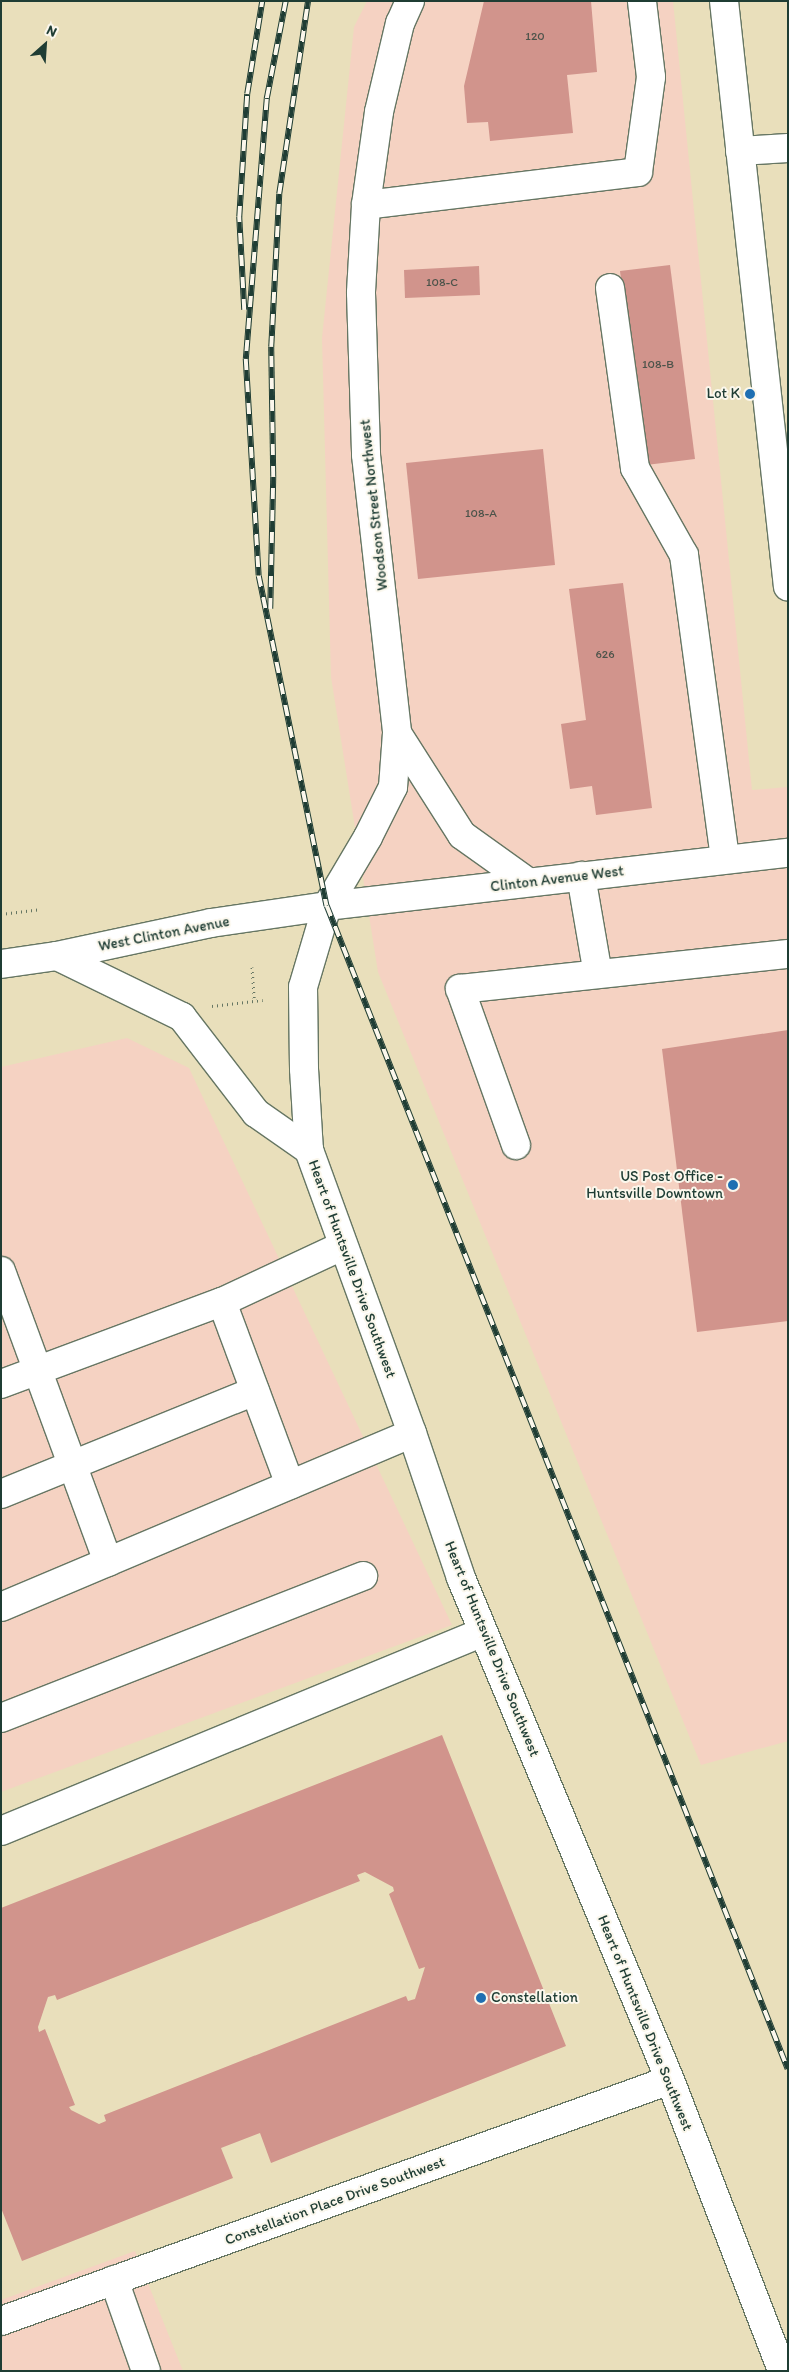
<!DOCTYPE html>
<style>
body{margin:0}
#map{position:relative;width:789px;height:2372px;overflow:hidden;background:#e9dfbb;font-family:Itim,sans-serif}
div>[style]{position:absolute}
[style*='--x']{left:calc(var(--x)*1px);top:calc(var(--y)*1px);width:calc(var(--w)*1px);rotate:calc(var(--a)*1deg)}
.built>*{inset:0;background:#f5d2c2}
.building>*{inset:0;background:#d1948c}
.path>*{height:3px;margin-top:-1.5px;transform-origin:0;background:repeating-linear-gradient(90deg,#667663 0 1px,transparent 0 5px)}
.roads{filter:drop-shadow(1px 0 #667663) drop-shadow(-1px 0 #667663) drop-shadow(0 1px #667663) drop-shadow(0 -1px #667663)}
.minor>*{height:28px;margin:-14px;padding:0 14px;transform-origin:14px;border-radius:14px;background:#fff}
.rail>*{height:5.5px;margin-top:-2.75px;transform-origin:0;background:repeating-linear-gradient(90deg,#fbf7ec 0 11px,#1f3d34 0 22px);box-sizing:border-box;border-block:1px solid #1f3d34}
.dots>*{width:14px;height:14px;translate:-50% -50%;box-sizing:border-box;border:2px solid #fbf7ec;border-radius:50%}
span{translate:-50% -50%;white-space:nowrap;text-align:center;line-height:1.15;-webkit-text-stroke:4px #fbf7ec;paint-order:stroke}
.number-label{font-size:12px;color:#4c534a}
.number-label span{-webkit-text-stroke-width:0}
.poi-label{font-size:15px;color:#1f3d34}
.right{translate:-100% -50%;text-align:right}
.left{translate:0 -50%;text-align:left}
.street-label{font-size:15px;color:#1f3d34}
.frame{position:absolute;inset:0;border:2px solid #1f3d34;pointer-events:none}
.north{position:absolute;left:20px;top:20px;width:50px;height:50px;-webkit-text-stroke:4px #fbf7ec;paint-order:stroke;rotate:26deg;font-size:14px;font-weight:700;line-height:20px;text-align:center;color:#1f3d34}
.north::after{content:'';display:block;margin:auto;width:18px;height:22px;background:#1f3d34;clip-path:polygon(50% 0,100% 100%,50% 72%,0 100%)}
</style>
<div id="map">
<div class="built">
<div style="clip-path:polygon(367px 1px,673px 1px,752px 790px,788px 787px,788px 1741px,701px 1765px,378px 972px,331px 677px,322px 338px,354px 27px)"></div>
<div style="clip-path:polygon(127px 1038px,189px 1068px,452px 1625px,1px 1792px,1px 1067px)"></div>
<div style="clip-path:polygon(135px 2251px,183px 2371px,1px 2371px,1px 2300px)"></div>
</div>
<div class="building">
<div style="clip-path:polygon(484px 1px,591px 1px,597px 72px,567px 75px,573px 133px,490px 141px,488px 122px,467px 123px,464px 86px)"></div>
<div style="clip-path:polygon(670px 265px,695px 459px,646px 465px,620px 271px)"></div>
<div style="clip-path:polygon(479px 266px,480px 295px,405px 298px,404px 270px)"></div>
<div style="clip-path:polygon(543px 449px,555px 565px,418px 579px,406px 463px)"></div>
<div style="clip-path:polygon(623px 583px,652px 808px,596px 815px,592px 786px,570px 789px,561px 724px,586px 720px,569px 589px)"></div>
<div style="clip-path:polygon(788px 1030px,788px 1321px,697px 1332px,662px 1049px)"></div>
<div style="clip-path:polygon(evenodd,442px 1735px,566px 2046px,271px 2163px,260px 2133px,221px 2148px,233px 2178px,22px 2261px,1px 2208px,1px 1908px,442px 1735px,365px 1872px,393px 1887px,394px 1891px,389px 1894px,419px 1969px,425px 1967px,415px 1999px,408px 2001px,406px 1996px,104px 2115px,106px 2121px,99px 2124px,71px 2110px,69px 2107px,75px 2105px,45px 2029px,39px 2032px,38px 2027px,48px 1997px,55px 1995px,57px 2000px,360px 1881px,357px 1875px,365px 1872px)"></div>
</div>
<div class="path">
<div style="--x:1;--y:914;--w:39;--a:-7"></div>
<div style="--x:252;--y:967;--w:32;--a:86"></div>
<div style="--x:212;--y:1006;--w:51;--a:-6.7"></div>
</div>
<div class="roads">
<div class="minor">
<div style="--x:410;--y:1;--w:24;--a:114"></div>
<div style="--x:400;--y:23;--w:91;--a:103.3"></div>
<div style="--x:379;--y:112;--w:94;--a:98"></div>
<div style="--x:366;--y:205;--w:88;--a:93.3"></div>
<div style="--x:361;--y:293;--w:162;--a:88.2"></div>
<div style="--x:366;--y:455;--w:280;--a:83.6"></div>
<div style="--x:397;--y:733;--w:54;--a:94.2"></div>
<div style="--x:393;--y:787;--w:56;--a:116.6"></div>
<div style="--x:368;--y:837;--w:80;--a:120.7"></div>
<div style="--x:327;--y:906;--w:84;--a:106.5"></div>
<div style="--x:303;--y:987;--w:82;--a:89.3"></div>
<div style="--x:304;--y:1069;--w:81;--a:86.5"></div>
<div style="--x:309;--y:1150;--w:301;--a:70"></div>
<div style="--x:412;--y:1433;--w:153;--a:71.3"></div>
<div style="--x:461;--y:1578;--w:544;--a:67.4"></div>
<div style="--x:670;--y:2080;--w:312;--a:68.9"></div>
<div style="--x:724;--y:1;--w:589;--a:83.77"></div>
<div style="--x:740;--y:151;--w:48;--a:-3.6"></div>
<div style="--x:366;--y:205;--w:274;--a:-6.9"></div>
<div style="--x:638;--y:172;--w:96;--a:-82.2"></div>
<div style="--x:651;--y:77;--w:77;--a:-96.8"></div>
<div style="--x:610;--y:288;--w:182;--a:82.1"></div>
<div style="--x:635;--y:468;--w:100;--a:60.6"></div>
<div style="--x:684;--y:555;--w:307;--a:82.3"></div>
<div style="--x:397;--y:733;--w:121;--a:57.5"></div>
<div style="--x:462;--y:835;--w:81;--a:35.5"></div>
<div style="--x:581;--y:876;--w:99;--a:80.2"></div>
<div style="--x:57;--y:956;--w:139;--a:26"></div>
<div style="--x:182;--y:1017;--w:121;--a:52.4"></div>
<div style="--x:256;--y:1113;--w:65;--a:34.9"></div>
<div style="--x:1;--y:964;--w:57;--a:-8.1"></div>
<div style="--x:57;--y:956;--w:157;--a:-12.1"></div>
<div style="--x:211;--y:923;--w:117;--a:-8.3"></div>
<div style="--x:327;--y:906;--w:464;--a:-6.6"></div>
<div style="--x:516;--y:1145;--w:166;--a:-109.7"></div>
<div style="--x:460;--y:989;--w:330;--a:-6.1"></div>
<div style="--x:1;--y:1271;--w:310;--a:69.8"></div>
<div style="--x:222;--y:1302;--w:195;--a:69.6"></div>
<div style="--x:1;--y:1384;--w:236;--a:-20.4"></div>
<div style="--x:222;--y:1302;--w:132;--a:-25"></div>
<div style="--x:1;--y:1494;--w:274;--a:-22.1"></div>
<div style="--x:1;--y:1607;--w:446;--a:-22.9"></div>
<div style="--x:1;--y:1718;--w:389;--a:-21.4"></div>
<div style="--x:1;--y:1831;--w:521;--a:-22.43"></div>
<div style="--x:114;--y:2280;--w:96;--a:70.6"></div>
<div style="--x:1;--y:2321;--w:711;--a:-19.81"></div>
</div>
</div>
<div class="rail">
<div style="--x:286;--y:1;--w:100;--a:101"></div>
<div style="--x:267;--y:99;--w:261;--a:94.6"></div>
<div style="--x:246;--y:359;--w:217;--a:86.6"></div>
<div style="--x:259;--y:576;--w:337;--a:78.4"></div>
<div style="--x:327;--y:906;--w:1251;--a:68.38"></div>
<div style="--x:244;--y:310;--w:93;--a:-93.1"></div>
<div style="--x:239;--y:217;--w:123;--a:-86.3"></div>
<div style="--x:247;--y:94;--w:94;--a:-80.8"></div>
<div style="--x:270;--y:609;--w:132;--a:-88.7"></div>
<div style="--x:273;--y:477;--w:130;--a:-90.9"></div>
<div style="--x:271;--y:347;--w:153;--a:-87"></div>
<div style="--x:279;--y:194;--w:195;--a:-81.5"></div>
</div>
<div class="dots">
<div style="left:750px;top:394px;background:#1f6fb2"></div>
<div style="left:733px;top:1185px;background:#1f6fb2"></div>
<div style="left:481px;top:1998px;background:#1f6fb2"></div>
</div>
<div class="number-label">
<span style="left:535px;top:37px">120</span>
<span style="left:442px;top:283px">108-C</span>
<span style="left:658px;top:365px">108-B</span>
<span style="left:481px;top:514px">108-A</span>
<span style="left:605px;top:655px">626</span>
</div>
<div class="poi-label">
<span class="right" style="left:740px;top:394px">Lot K</span>
<span class="right" style="left:723px;top:1185px">US Post Office -<br>Huntsville Downtown</span>
<span class="left" style="left:491px;top:1998px">Constellation</span>
</div>
<div class="street-label">
<span style="left:374px;top:505px;rotate:-96deg">Woodson Street Northwest</span>
<span style="left:557px;top:879px;rotate:-7deg">Clinton Avenue West</span>
<span style="left:164px;top:934px;rotate:-11deg">West Clinton Avenue</span>
<span style="left:352px;top:1269px;rotate:70deg">Heart of Huntsville Drive Southwest</span>
<span style="left:492px;top:1649px;rotate:68deg">Heart of Huntsville Drive Southwest</span>
<span style="left:645px;top:2023px;rotate:68deg">Heart of Huntsville Drive Southwest</span>
<span style="left:335px;top:2201px;rotate:-20deg">Constellation Place Drive Southwest</span>
</div>
<div class="frame"></div>
<div class="north">N</div>
</div>
